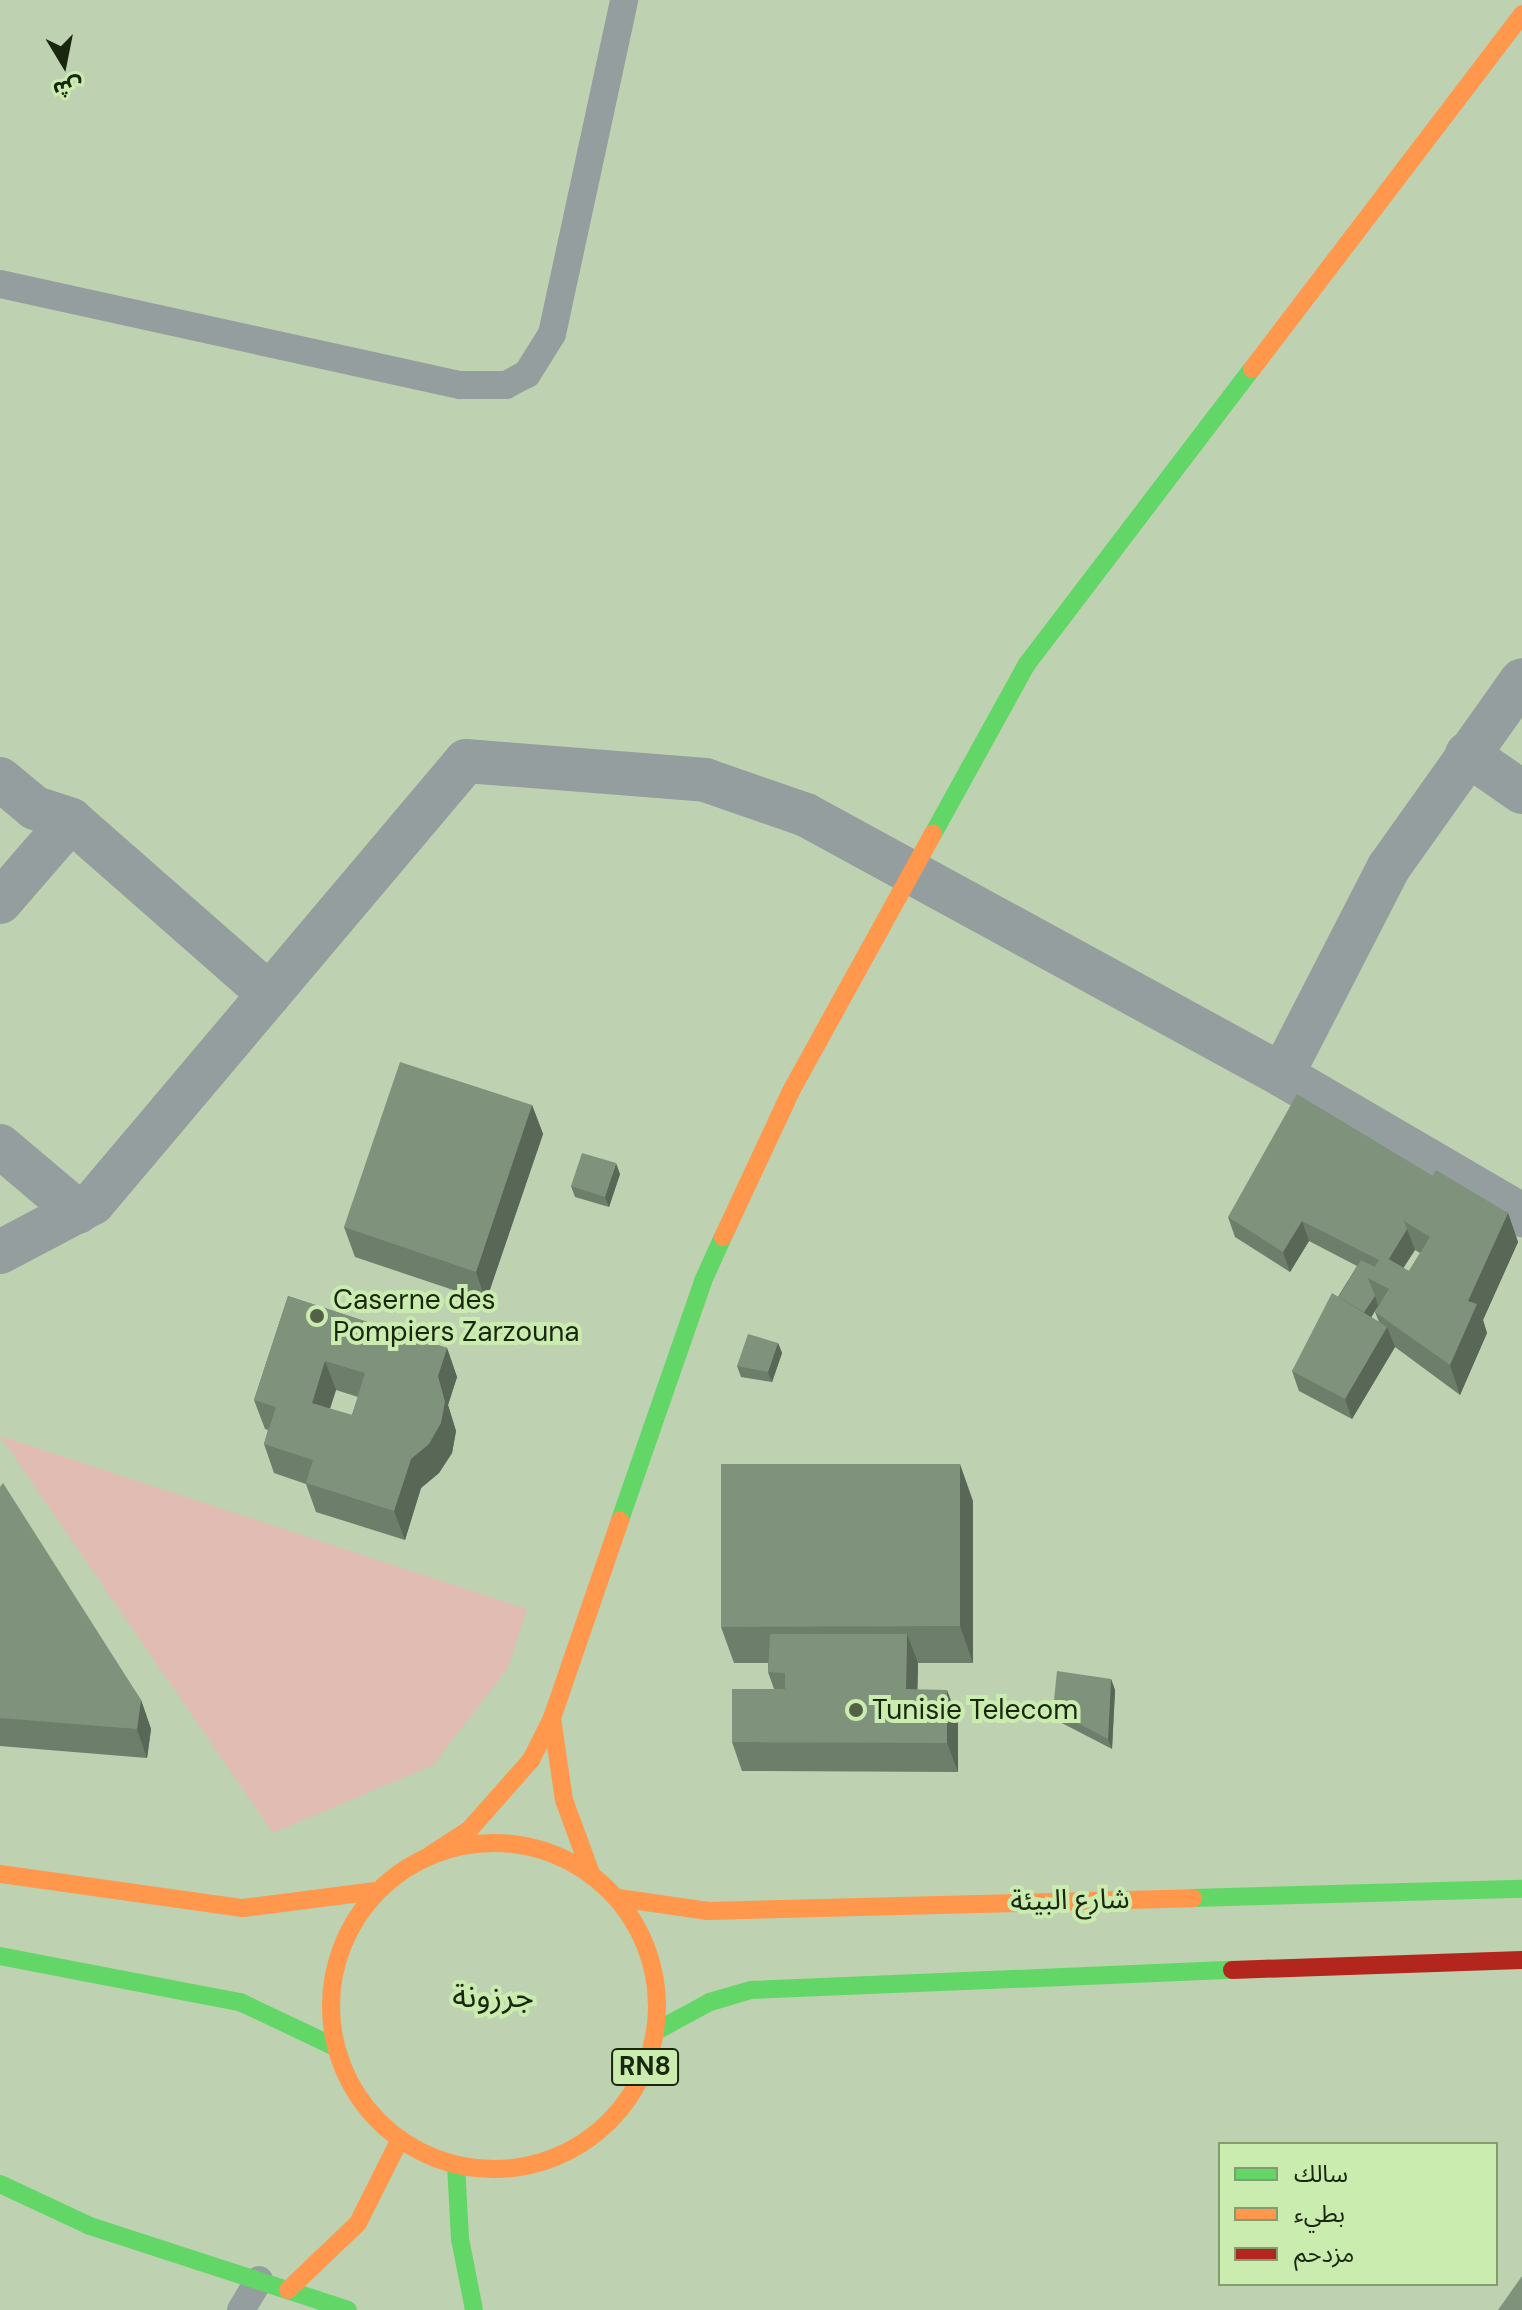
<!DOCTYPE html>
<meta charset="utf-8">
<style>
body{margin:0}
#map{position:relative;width:1522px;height:2310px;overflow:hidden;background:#bed1b0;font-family:"DM Sans","Noto Sans Arabic",sans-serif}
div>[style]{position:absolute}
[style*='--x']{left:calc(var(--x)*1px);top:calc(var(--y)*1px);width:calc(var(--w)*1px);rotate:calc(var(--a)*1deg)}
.green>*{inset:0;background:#e0bcb2}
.lane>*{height:28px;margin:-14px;padding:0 14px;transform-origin:14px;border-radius:14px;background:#959e9f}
.street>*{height:44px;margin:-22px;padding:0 22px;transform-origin:22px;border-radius:22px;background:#959e9f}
.fast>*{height:18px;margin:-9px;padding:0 9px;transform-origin:9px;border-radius:9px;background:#63d668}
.slow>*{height:18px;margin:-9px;padding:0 9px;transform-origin:9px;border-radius:9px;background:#ff974d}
.slow>.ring{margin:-9px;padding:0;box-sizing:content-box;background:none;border:18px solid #ff974d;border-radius:50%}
.jam>*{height:18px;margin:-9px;padding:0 9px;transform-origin:9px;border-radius:9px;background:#b3261e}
.wall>*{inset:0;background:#6d7e6b}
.shaded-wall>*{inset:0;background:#596757}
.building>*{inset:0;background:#7f937c}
.dots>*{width:22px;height:22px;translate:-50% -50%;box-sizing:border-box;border:4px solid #caecaf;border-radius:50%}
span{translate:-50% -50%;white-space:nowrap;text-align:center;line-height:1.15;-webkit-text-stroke:8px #caecaf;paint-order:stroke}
.shield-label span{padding:2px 6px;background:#caecaf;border:2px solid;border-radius:6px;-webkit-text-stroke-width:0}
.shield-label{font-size:26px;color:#1a270f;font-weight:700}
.poi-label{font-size:28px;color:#1a270f}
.left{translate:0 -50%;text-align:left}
.street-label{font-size:28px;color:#1a270f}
.quarter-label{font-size:32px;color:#1a270f}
.legend{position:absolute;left:1218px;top:2142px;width:280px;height:144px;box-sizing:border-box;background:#caecaf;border:2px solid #849d6f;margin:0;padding:10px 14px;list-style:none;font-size:24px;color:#1a270f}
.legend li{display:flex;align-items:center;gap:16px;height:40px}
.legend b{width:40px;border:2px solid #849d6f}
.north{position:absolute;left:24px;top:24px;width:80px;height:80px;-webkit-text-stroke:6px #caecaf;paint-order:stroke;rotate:170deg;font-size:22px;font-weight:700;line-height:32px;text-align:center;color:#1a270f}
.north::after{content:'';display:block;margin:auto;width:28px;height:36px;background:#1a270f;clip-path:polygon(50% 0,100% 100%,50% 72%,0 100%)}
</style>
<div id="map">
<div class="green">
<div style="clip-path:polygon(0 1436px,527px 1609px,508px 1668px,433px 1765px,273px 1833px)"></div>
</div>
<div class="lane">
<div style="--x:0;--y:284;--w:471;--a:12.4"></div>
<div style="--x:460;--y:385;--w:46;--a:0"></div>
<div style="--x:506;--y:385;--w:24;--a:-28"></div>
<div style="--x:527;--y:374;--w:47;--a:-58"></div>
<div style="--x:552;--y:334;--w:342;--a:-77.8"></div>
<div style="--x:241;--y:2310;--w:35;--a:-59"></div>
</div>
<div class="street">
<div style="--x:1467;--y:754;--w:67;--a:34.6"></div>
<div style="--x:0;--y:779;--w:45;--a:39.6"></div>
<div style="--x:35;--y:808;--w:38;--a:18"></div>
<div style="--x:71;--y:820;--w:264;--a:41.3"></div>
<div style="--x:0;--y:902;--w:108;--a:-49.1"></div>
<div style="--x:1282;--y:1075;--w:234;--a:-62.8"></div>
<div style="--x:1389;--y:867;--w:229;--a:-54.6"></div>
<div style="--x:0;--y:1146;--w:102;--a:40.2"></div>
<div style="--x:0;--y:1252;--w:105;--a:-27.8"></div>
<div style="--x:93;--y:1203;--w:578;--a:-49.84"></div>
<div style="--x:466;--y:761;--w:240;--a:4.5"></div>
<div style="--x:705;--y:780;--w:107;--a:19.1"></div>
<div style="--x:806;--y:815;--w:542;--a:28.64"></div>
<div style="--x:1282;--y:1075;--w:278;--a:30.3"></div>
</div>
<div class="fast">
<div style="--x:933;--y:834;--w:194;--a:-61.1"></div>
<div style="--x:1027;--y:664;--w:371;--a:-52.7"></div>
<div style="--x:620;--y:1520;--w:253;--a:-70.8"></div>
<div style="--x:703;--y:1281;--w:48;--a:-65.6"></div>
<div style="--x:1193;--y:1898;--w:329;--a:-1.6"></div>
<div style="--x:0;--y:1956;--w:244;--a:10.9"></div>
<div style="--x:240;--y:2002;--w:103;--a:25.3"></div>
<div style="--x:660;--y:2029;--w:57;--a:-28.4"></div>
<div style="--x:710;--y:2002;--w:43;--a:-16.3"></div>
<div style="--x:751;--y:1990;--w:481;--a:-2.4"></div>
<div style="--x:456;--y:2165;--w:74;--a:86.9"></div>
<div style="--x:460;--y:2239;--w:72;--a:78.8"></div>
<div style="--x:0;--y:2184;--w:99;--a:25"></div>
<div style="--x:90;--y:2226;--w:271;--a:18"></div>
</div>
<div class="slow">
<div style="--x:1252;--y:369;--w:446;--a:-52.7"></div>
<div style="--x:723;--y:1237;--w:161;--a:-65"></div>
<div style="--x:791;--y:1091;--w:294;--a:-61.1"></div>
<div style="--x:552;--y:1718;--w:83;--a:81.7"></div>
<div style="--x:564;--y:1800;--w:81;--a:69.8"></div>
<div class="ring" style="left:331px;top:1843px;width:308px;height:308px"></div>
<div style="--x:430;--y:1855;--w:46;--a:-32.7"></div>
<div style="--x:469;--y:1830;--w:94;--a:-48.5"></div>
<div style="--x:531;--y:1760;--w:47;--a:-63.4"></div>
<div style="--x:552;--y:1718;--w:209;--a:-71"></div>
<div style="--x:0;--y:1874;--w:245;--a:8"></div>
<div style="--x:243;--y:1908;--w:134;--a:-7.3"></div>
<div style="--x:618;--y:1898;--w:91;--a:8.2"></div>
<div style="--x:708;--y:1911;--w:485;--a:-1.5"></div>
<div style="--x:288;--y:2290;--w:97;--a:-43.7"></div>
<div style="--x:358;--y:2223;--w:94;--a:-63.4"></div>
</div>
<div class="jam">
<div style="--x:1232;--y:1970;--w:290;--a:-2"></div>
</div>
<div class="wall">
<div style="clip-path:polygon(532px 1105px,543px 1134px,486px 1301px,355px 1257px,344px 1227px)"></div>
<div style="clip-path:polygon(620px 1174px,609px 1207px,575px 1197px,571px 1186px)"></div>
<div style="clip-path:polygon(evenodd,1433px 1176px,1508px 1213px,1518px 1242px,1483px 1320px,1487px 1333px,1460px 1395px,1395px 1347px,1352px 1419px,1299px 1391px,1292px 1371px,1357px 1266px,1309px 1241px,1290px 1272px,1235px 1237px,1228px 1217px,1433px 1176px,1415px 1250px,1420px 1253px,1409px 1271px,1403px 1268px,1415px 1250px,1433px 1176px,1378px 1306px,1375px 1312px,1379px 1322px,1371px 1317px,1378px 1306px)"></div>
<div style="clip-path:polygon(evenodd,288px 1296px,447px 1348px,457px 1377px,448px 1405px,456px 1431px,452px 1453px,439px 1473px,421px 1488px,405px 1540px,316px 1512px,306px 1484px,274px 1473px,264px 1444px,268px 1430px,265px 1429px,254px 1400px,288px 1296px,336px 1390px,358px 1397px,352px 1415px,330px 1409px,336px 1390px)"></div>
<div style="clip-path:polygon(778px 1343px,782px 1353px,772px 1382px,741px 1377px,737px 1366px)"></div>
<div style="clip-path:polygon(0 1487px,141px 1700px,151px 1729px,147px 1758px,0 1746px)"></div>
<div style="clip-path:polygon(973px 1501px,973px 1663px,918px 1663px,917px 1690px,958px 1719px,958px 1772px,742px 1771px,732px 1742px,774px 1689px,768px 1672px,768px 1663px,734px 1663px,721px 1627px)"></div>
<div style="clip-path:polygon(1111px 1679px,1115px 1690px,1112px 1749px,1056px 1720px,1053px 1710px)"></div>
</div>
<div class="shaded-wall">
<div style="clip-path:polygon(532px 1105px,543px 1134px,486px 1301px,476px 1272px)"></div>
<div style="clip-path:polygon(616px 1163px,620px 1174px,609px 1207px,605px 1197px)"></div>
<div style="clip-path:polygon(1508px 1213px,1518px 1242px,1483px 1320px,1487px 1333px,1460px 1395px,1450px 1365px,1468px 1301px)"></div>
<div style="clip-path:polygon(1302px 1221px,1309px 1241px,1290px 1272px,1283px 1252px)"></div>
<div style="clip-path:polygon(1407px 1229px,1415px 1250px,1393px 1284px,1385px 1264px)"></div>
<div style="clip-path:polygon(1375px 1296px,1378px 1306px,1365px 1328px,1361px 1317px)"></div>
<div style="clip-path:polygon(1387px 1327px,1395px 1347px,1352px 1419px,1345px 1399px)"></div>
<div style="clip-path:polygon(778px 1343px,782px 1353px,772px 1382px,768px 1372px)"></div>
<div style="clip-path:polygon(447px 1348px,457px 1377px,448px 1405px,456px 1431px,452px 1453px,439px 1473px,421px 1488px,405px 1540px,394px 1511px)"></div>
<div style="clip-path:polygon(325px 1361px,336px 1390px,322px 1432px,312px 1403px)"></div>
<div style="clip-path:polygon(960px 1464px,973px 1501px,973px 1663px,960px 1626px)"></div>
<div style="clip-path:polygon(907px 1634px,918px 1663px,917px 1718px,906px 1689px)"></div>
<div style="clip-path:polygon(1111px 1679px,1115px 1690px,1112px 1749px,1108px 1739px)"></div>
<div style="clip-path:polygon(947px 1690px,958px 1719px,958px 1772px,947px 1743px)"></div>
<div style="clip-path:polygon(141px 1700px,151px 1729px,147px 1758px,137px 1729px)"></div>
</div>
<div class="building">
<div style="clip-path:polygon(400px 1062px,532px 1105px,476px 1272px,344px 1227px)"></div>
<div style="clip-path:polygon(1297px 1094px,1433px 1176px,1404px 1221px,1407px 1229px,1389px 1259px,1382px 1255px,1379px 1260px,1302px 1221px,1283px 1252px,1228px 1217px)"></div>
<div style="clip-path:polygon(582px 1153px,616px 1163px,605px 1197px,571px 1186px)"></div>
<div style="clip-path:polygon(1436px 1170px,1508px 1213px,1468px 1301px,1477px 1304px,1450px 1365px,1375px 1312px,1389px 1289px,1368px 1278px,1382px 1255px,1409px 1271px,1430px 1237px,1404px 1221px)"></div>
<div style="clip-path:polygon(1361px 1260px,1375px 1267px,1368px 1278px,1375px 1296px,1364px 1312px,1339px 1297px)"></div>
<div style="clip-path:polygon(1332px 1293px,1387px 1327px,1345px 1399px,1292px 1371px)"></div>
<div style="clip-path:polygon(evenodd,288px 1296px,447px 1348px,438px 1376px,445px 1402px,441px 1423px,429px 1444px,411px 1459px,394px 1511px,306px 1483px,313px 1460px,264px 1444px,276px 1407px,254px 1400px,288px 1296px,325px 1361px,365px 1373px,352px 1415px,312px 1403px,325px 1361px)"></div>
<div style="clip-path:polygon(748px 1334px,778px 1343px,768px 1372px,737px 1366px)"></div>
<div style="clip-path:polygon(721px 1464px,960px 1464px,960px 1626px,721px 1627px)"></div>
<div style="clip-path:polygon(3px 1483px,141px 1700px,137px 1729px,0 1718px,0 1487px)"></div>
<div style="clip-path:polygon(770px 1634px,907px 1634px,906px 1689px,947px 1690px,947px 1743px,732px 1742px,732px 1689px,785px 1689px,785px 1673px,768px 1672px)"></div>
<div style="clip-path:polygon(1057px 1671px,1111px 1679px,1108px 1739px,1053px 1710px)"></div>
<div style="clip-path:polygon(1522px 2276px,1522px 2310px,1498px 2310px)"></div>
</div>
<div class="dots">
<div style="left:317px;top:1316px;background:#536247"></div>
<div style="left:856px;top:1710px;background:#536247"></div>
</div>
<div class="shield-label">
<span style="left:645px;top:2067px">RN8</span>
</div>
<div class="poi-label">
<span class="left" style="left:333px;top:1316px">Caserne des<br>Pompiers Zarzouna</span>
<span class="left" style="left:872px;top:1710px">Tunisie Telecom</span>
</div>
<div class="street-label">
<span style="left:1070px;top:1900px;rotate:-1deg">شارع البيئة</span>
</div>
<div class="quarter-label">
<span style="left:493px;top:1996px">جرزونة</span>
</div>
<ul class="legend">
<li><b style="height:10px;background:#63d668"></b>سالك</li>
<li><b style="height:10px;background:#ff974d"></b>بطيء</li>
<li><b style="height:10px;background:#b3261e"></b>مزدحم</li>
</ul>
<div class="north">ش</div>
</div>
